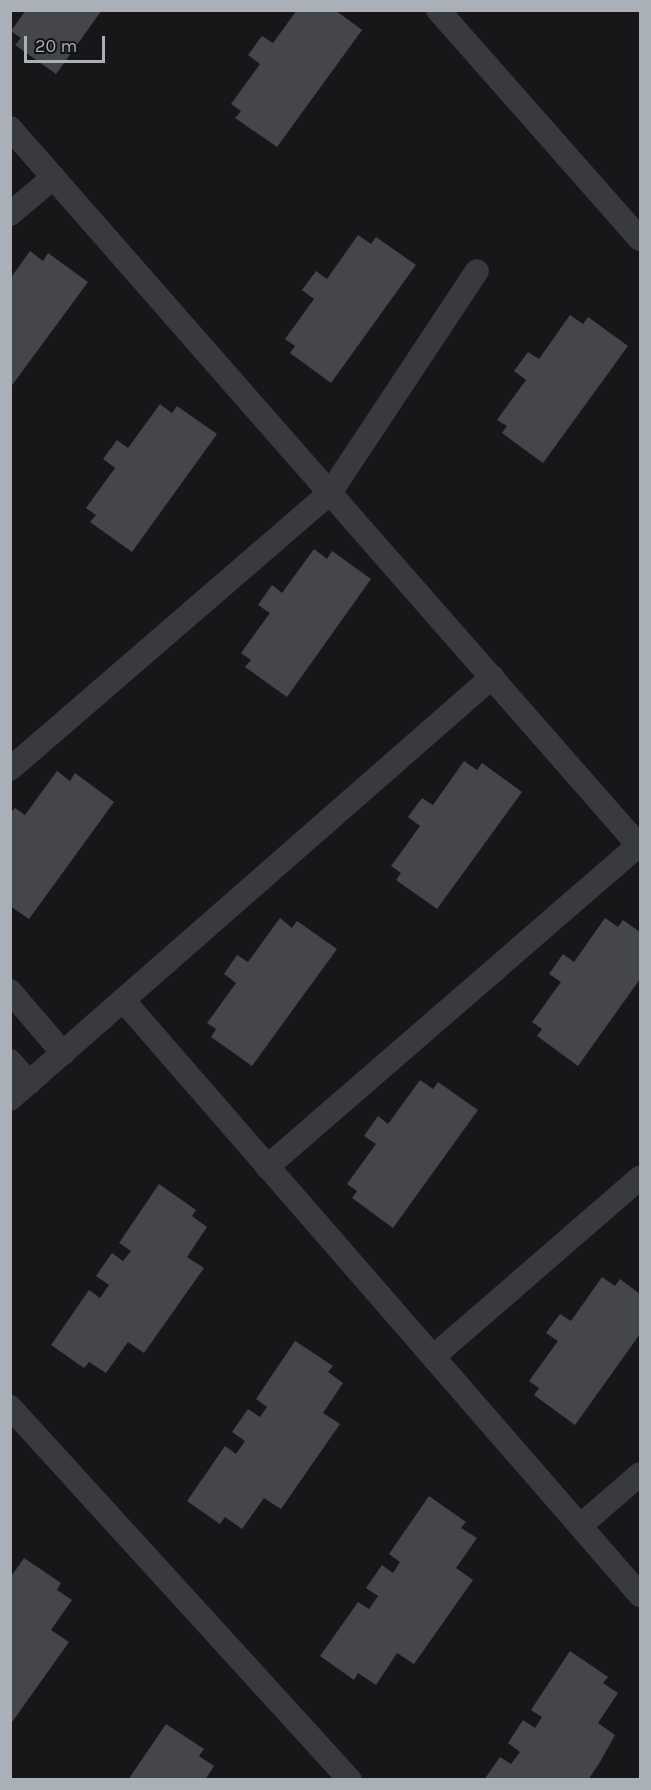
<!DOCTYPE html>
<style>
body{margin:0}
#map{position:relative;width:651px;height:1790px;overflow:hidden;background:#171719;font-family:Karla,sans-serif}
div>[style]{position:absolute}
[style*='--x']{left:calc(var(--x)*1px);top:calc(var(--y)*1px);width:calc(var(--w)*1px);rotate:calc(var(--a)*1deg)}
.building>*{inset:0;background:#444649}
.minor>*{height:24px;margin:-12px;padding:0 12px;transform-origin:12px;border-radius:12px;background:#393a3e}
span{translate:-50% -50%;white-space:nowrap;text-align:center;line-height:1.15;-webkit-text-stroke:6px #121214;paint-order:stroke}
.frame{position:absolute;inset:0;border:12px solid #aab0b8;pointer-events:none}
.scale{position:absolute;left:24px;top:36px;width:81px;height:27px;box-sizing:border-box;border:3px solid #aab0b8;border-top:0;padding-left:8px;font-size:18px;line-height:21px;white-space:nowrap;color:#aab0b8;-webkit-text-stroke:4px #121214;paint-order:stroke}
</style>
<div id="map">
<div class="building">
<div style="clip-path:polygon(26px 10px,102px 10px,56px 74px,15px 45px,21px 38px,11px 31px)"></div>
<div style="clip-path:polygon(297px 10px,335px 10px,362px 30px,277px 147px,235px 118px,241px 111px,231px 104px,260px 64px,248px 55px,262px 36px,273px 43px)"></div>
<div style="clip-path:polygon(358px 235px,371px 244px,376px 237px,416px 265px,331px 383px,290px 353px,295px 346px,285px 339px,314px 299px,302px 290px,316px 271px,327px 279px)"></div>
<div style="clip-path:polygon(30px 251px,43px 261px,48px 253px,88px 282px,10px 388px,10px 279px)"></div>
<div style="clip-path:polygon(570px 315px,583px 324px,588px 317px,628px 346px,543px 463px,502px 433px,507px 426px,497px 420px,526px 380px,514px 371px,528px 352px,539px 359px)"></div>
<div style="clip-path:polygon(160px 404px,172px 413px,177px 406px,217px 434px,132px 552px,90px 522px,96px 515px,86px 508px,115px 468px,103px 459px,117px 440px,128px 448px)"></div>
<div style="clip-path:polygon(314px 549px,327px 559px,332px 551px,371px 579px,287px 697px,245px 667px,251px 660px,241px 653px,270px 613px,258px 605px,272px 585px,282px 593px)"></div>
<div style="clip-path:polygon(464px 761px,477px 770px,482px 763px,522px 792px,437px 909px,396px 880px,401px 873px,391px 866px,420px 826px,408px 817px,422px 798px,433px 805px)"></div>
<div style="clip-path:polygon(57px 771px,70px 781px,75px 773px,114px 802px,29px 919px,10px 906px,10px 813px,15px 808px,25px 815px)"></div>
<div style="clip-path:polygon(280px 918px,292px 928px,297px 921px,337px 949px,252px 1066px,211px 1037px,216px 1029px,207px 1023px,236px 983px,224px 974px,237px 955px,248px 962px)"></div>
<div style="clip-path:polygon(605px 918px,618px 927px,623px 920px,640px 932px,640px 979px,578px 1066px,537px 1036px,542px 1029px,532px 1022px,561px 982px,549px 974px,563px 954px,574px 962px)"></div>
<div style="clip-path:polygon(420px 1080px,433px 1089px,438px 1082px,478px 1110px,393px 1228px,352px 1198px,357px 1191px,347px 1184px,376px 1144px,364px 1136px,378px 1116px,388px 1124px)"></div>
<div style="clip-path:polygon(159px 1184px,196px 1210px,192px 1216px,207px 1227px,187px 1257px,204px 1268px,144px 1353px,128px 1342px,106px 1373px,89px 1362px,84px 1368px,51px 1345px,89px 1290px,100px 1298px,109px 1285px,96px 1276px,112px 1253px,123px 1261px,131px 1251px,119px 1243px)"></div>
<div style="clip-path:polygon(602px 1277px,615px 1286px,620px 1279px,640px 1294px,640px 1334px,575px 1425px,534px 1395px,539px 1388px,529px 1381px,558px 1341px,546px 1333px,560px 1314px,571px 1321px)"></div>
<div style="clip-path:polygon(295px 1341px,333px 1366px,328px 1372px,343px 1383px,323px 1413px,340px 1424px,281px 1509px,264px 1498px,242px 1529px,225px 1517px,220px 1524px,187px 1501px,225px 1446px,236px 1454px,245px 1441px,232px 1432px,248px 1409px,260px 1417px,267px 1407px,256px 1399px)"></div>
<div style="clip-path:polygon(429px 1496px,466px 1522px,461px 1528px,477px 1538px,456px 1568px,473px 1580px,414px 1664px,397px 1653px,376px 1685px,358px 1673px,354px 1680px,320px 1656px,358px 1602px,369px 1609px,378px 1596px,366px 1588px,382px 1565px,393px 1573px,400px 1562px,389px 1554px)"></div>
<div style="clip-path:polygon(24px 1558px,61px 1583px,57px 1590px,72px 1600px,51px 1630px,69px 1642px,10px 1725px,10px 1578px)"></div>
<div style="clip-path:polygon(570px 1651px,608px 1677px,603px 1683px,618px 1693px,598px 1723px,615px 1735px,600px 1762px,588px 1780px,484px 1780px,500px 1757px,511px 1764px,520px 1752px,508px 1743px,523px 1720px,535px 1728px,542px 1717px,531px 1710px)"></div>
<div style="clip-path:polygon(166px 1724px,204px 1749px,199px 1756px,214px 1766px,205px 1780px,128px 1780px)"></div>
</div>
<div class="minor">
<div style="--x:438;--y:10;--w:305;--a:48.6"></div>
<div style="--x:10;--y:128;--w:956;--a:48.77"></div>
<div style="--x:10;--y:214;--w:57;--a:-40.1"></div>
<div style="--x:10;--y:769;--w:423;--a:-40.8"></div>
<div style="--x:330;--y:493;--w:266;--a:-56.5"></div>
<div style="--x:10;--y:991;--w:82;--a:49.5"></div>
<div style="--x:123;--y:1000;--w:788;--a:49.01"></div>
<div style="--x:10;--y:1061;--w:29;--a:49"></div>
<div style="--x:10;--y:1099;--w:641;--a:-41.2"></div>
<div style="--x:267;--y:1167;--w:492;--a:-40.9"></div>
<div style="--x:433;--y:1357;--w:274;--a:-40.9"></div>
<div style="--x:10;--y:1407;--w:505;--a:47.65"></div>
<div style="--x:580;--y:1526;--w:79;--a:-40.9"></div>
</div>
<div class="frame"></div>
<div class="scale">20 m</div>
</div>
